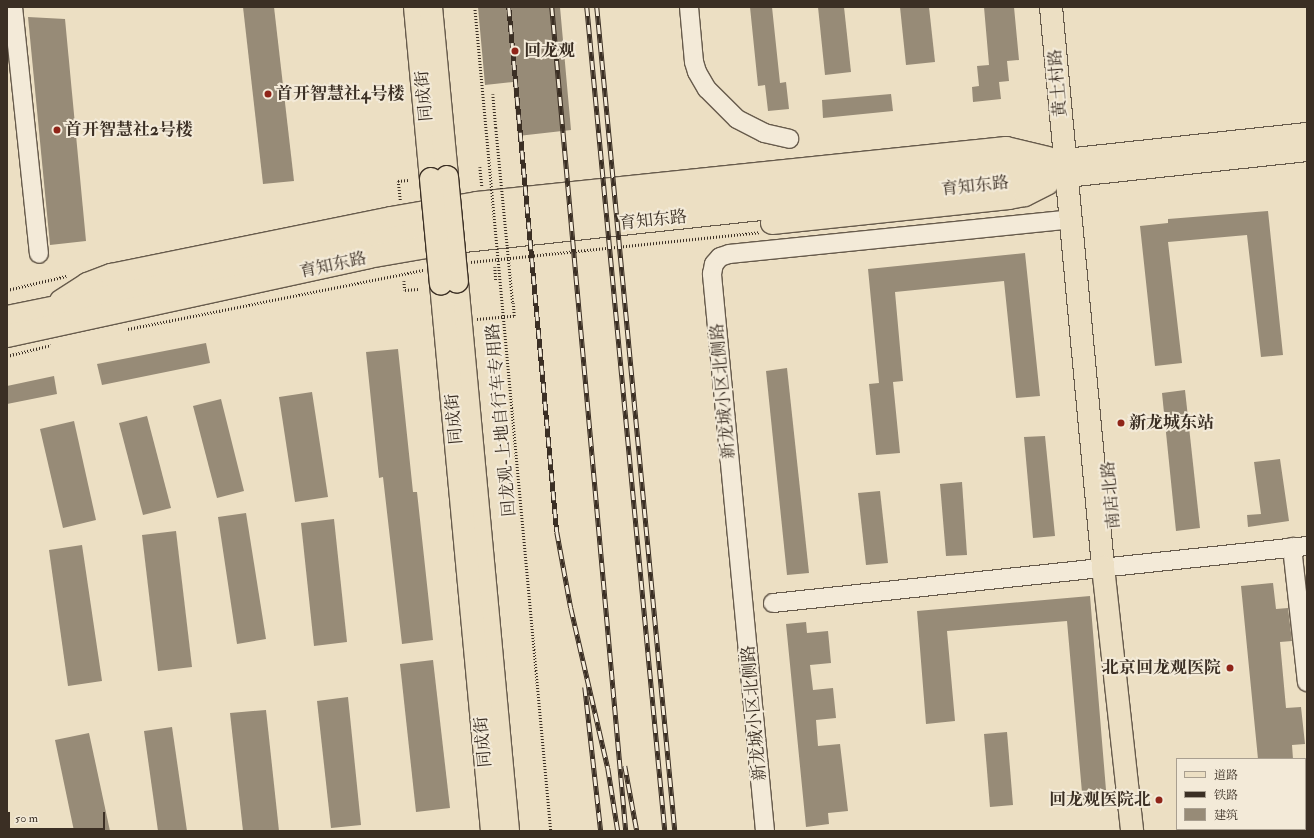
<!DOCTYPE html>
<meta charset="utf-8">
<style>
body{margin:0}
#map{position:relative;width:1314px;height:838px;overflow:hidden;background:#ecdfc3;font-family:"IM FELL Double Pica","Noto Serif SC",serif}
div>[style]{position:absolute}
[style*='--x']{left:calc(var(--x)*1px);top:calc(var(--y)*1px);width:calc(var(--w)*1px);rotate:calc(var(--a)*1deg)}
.building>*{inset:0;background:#978b77}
.path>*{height:2.5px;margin-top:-1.25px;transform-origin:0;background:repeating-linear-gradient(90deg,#3b2f24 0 1px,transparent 0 3px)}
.roads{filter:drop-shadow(1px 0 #675b4c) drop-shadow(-1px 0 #675b4c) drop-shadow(0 1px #675b4c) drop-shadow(0 -1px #675b4c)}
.minor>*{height:18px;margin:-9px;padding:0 9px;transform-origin:9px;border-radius:9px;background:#f3ead8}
.major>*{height:22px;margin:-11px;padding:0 11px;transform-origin:11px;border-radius:11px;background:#ecdfc3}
.rail>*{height:4.5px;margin-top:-2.25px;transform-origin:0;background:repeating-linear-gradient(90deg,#f3ead8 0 9px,#3b2f24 0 18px);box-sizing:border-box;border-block:1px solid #3b2f24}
.path-bridge>*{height:2.5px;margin-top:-1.25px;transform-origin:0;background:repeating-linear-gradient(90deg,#3b2f24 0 1px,transparent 0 3px)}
.bridges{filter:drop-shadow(1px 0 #3b2f24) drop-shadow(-1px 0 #3b2f24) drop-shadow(0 1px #3b2f24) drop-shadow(0 -1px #3b2f24)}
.major-bridge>*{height:22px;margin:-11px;padding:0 11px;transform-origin:11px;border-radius:11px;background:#ecdfc3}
.dots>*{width:11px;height:11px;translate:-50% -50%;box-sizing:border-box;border:2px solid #f3ead8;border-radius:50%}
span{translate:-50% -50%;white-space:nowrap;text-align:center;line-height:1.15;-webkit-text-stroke:4px #f3ead8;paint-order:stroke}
.poi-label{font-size:17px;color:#3b2f24;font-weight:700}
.left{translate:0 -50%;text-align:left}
.right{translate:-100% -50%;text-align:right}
.street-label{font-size:17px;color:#3b2f24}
.frame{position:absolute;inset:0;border:8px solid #3b2f24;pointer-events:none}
.legend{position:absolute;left:1176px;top:758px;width:130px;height:72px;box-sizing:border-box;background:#f3ead8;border:1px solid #a99f90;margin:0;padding:5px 7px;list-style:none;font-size:12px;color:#3b2f24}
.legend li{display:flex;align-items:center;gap:8px;height:20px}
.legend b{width:20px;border:1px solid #a99f90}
.scale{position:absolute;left:8px;top:812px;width:97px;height:18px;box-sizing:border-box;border:2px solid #3b2f24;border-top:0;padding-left:5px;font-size:12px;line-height:14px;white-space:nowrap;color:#3b2f24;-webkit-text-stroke:3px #f3ead8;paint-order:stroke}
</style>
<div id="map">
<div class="building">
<div style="clip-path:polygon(243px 7px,274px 7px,294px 181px,263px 184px)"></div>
<div style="clip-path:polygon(478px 7px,560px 7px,571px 130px,518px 136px,513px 82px,485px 85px)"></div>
<div style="clip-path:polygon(750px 7px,772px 7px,780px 83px,786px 82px,789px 109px,768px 111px,765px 85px,758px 86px)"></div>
<div style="clip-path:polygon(818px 7px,844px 7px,851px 72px,825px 75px)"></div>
<div style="clip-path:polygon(900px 7px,929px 7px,935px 62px,906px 65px)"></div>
<div style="clip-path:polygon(984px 7px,1014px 7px,1019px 60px,1007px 61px,1009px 81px,999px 82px,1001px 99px,973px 102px,972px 87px,979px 86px,977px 66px,989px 65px)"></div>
<div style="clip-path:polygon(28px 17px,65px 19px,86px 241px,50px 245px)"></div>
<div style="clip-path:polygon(891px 94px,893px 111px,823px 118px,822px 100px)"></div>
<div style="clip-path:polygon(1268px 211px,1283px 355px,1261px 357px,1247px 235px,1168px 242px,1182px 363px,1155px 366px,1140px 226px,1168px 223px,1168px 219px)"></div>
<div style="clip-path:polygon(1025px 253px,1040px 396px,1016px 398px,1004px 281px,895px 292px,903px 381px,893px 382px,900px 453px,876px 455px,869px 384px,879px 383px,868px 269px)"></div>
<div style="clip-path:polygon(206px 343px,210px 363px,102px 385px,97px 364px)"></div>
<div style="clip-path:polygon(398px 349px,413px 492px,417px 492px,433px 640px,402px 644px,383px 477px,379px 478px,366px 352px)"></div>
<div style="clip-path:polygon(787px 368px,809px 573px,787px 575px,766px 371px)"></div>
<div style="clip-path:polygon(54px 376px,57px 394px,7px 404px,7px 386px)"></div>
<div style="clip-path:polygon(1185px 390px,1200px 528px,1176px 531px,1162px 393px)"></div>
<div style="clip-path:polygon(312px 392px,328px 497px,295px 502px,279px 397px)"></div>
<div style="clip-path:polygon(221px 399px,244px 491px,217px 498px,193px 406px)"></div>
<div style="clip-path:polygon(147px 416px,171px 508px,143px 515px,119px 423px)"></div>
<div style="clip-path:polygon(74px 421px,96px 520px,63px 528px,40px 429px)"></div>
<div style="clip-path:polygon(1045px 436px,1055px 536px,1033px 538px,1024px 437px)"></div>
<div style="clip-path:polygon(1280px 459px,1289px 521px,1248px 527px,1247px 515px,1261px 514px,1254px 462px)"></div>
<div style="clip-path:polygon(962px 482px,967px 555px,946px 556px,940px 484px)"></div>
<div style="clip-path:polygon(880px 491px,888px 563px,866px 565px,858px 493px)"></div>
<div style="clip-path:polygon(246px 513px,266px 639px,237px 644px,218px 517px)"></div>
<div style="clip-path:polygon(334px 519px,347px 642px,314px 646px,301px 523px)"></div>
<div style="clip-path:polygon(176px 531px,192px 667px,158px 671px,142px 535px)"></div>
<div style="clip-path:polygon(82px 545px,102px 681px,68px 686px,49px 550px)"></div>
<div style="clip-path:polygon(1273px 583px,1276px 609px,1288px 608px,1292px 641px,1280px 642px,1286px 708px,1301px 707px,1305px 744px,1292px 745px,1293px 759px,1258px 759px,1241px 586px)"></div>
<div style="clip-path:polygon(1090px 596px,1107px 802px,1083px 804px,1067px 621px,947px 631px,955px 721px,926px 724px,917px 611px)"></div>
<div style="clip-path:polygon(806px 622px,807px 633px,828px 631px,831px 663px,810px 665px,813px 690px,833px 688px,836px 718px,816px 720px,818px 746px,840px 744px,848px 811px,828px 813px,829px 824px,806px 827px,786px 624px)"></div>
<div style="clip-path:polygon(433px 660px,450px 808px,416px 812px,400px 664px)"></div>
<div style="clip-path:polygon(348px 697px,361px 825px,331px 828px,317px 701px)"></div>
<div style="clip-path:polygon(266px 710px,279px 831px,243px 831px,230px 713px)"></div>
<div style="clip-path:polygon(172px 727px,187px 831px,158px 831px,144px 731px)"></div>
<div style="clip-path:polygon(1007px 732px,1013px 805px,990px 807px,984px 734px)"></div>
<div style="clip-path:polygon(89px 733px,110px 831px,74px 831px,55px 740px)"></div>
</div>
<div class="path">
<div style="--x:493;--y:94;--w:34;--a:85"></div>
<div style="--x:480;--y:167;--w:19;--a:84"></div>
<div style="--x:400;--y:200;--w:19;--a:-96"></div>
<div style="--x:398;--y:181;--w:10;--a:-6"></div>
<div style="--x:471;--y:262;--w:290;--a:-5.9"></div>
<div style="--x:495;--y:267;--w:14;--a:86"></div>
<div style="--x:404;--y:281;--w:9;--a:84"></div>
<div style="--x:405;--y:290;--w:13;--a:-4"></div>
<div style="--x:7;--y:290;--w:61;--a:-13.3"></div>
<div style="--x:477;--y:319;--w:37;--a:-5"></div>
<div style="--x:514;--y:316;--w:13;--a:-94"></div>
<div style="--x:128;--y:329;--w:301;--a:-11.3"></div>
<div style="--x:7;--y:356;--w:45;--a:-14"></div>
</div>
<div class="roads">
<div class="minor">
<div style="--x:13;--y:7;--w:248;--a:84"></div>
<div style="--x:689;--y:7;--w:55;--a:84.8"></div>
<div style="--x:694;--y:62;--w:10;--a:73"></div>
<div style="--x:697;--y:72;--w:20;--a:60"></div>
<div style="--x:707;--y:89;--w:42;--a:45"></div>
<div style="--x:737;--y:119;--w:30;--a:27"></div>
<div style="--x:764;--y:133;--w:26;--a:13"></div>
<div style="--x:1292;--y:547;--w:136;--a:83.7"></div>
<div style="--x:773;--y:603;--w:537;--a:-6.09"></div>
<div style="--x:765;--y:831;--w:560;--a:-95.44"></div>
<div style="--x:712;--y:274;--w:10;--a:-79"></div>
<div style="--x:714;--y:264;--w:9;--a:-49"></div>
<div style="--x:720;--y:257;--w:9;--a:-18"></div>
<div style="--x:729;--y:254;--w:344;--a:-5.8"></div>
</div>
<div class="major">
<div style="--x:415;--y:7;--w:173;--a:84.7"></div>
<div style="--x:431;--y:7;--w:171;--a:84.6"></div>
<div style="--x:1051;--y:7;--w:562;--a:84.69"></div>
<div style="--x:1103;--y:567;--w:266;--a:83.7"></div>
<div style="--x:772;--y:223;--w:238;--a:-6"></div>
<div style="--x:1009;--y:198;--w:16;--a:-11"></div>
<div style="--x:1025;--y:195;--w:25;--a:-27"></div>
<div style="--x:457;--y:282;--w:551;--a:84.69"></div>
<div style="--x:441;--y:284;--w:549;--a:84.67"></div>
<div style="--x:61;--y:301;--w:31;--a:-33"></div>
<div style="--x:87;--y:284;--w:26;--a:-21"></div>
<div style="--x:111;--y:275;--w:286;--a:-11.5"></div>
<div style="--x:391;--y:218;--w:87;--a:-9.9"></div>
<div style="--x:477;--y:203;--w:532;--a:-5.94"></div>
<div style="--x:1006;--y:148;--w:43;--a:13.4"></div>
<div style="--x:7;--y:317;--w:455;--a:-11.5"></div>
<div style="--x:453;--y:226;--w:859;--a:-6.15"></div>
<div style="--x:7;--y:336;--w:370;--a:-12.3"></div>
<div style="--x:368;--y:257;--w:88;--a:-9.8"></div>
<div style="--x:455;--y:242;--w:857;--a:-6.16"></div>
</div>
</div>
<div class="rail">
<div style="--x:509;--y:7;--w:527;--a:84.78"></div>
<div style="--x:557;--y:532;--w:77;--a:79.6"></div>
<div style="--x:571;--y:608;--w:164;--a:77"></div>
<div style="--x:608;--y:768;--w:64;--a:81"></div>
<div style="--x:552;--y:7;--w:827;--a:84.87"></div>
<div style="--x:587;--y:7;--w:828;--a:84.59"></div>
<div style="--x:597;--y:7;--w:828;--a:84.59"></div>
<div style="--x:585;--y:687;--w:145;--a:83.7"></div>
<div style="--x:625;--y:766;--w:66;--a:79.5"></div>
</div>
<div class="path-bridge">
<div style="--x:475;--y:7;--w:827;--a:84.73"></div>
<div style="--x:496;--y:128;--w:176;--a:84.5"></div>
</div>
<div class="bridges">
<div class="major-bridge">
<div style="--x:447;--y:177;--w:105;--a:84.6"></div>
<div style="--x:431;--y:179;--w:105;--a:84.6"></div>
</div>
</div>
<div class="dots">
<div style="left:515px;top:51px;background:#8f2418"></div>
<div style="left:268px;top:94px;background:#8f2418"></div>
<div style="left:57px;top:130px;background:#8f2418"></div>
<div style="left:1121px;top:423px;background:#8f2418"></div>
<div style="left:1230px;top:668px;background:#8f2418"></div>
<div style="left:1159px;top:800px;background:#8f2418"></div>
</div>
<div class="poi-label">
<span class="left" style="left:524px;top:51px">回龙观</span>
<span class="left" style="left:276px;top:94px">首开智慧社4号楼</span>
<span class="left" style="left:65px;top:130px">首开智慧社2号楼</span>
<span class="left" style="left:1129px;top:423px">新龙城东站</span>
<span class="right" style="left:1221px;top:668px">北京回龙观医院</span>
<span class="right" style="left:1151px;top:800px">回龙观医院北</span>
</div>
<div class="street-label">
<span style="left:1058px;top:83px;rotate:-95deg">黄土村路</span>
<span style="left:424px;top:96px;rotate:-95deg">同成街</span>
<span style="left:975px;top:186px;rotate:-6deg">育知东路</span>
<span style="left:653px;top:220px;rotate:-6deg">育知东路</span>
<span style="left:333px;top:265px;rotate:-12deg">育知东路</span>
<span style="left:723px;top:391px;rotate:-95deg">新龙城小区北侧路</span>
<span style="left:454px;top:419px;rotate:-95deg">同成街</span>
<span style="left:501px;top:420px;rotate:-95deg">回龙观-上地自行车专用路</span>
<span style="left:1111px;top:495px;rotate:-95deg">南店北路</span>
<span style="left:754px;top:713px;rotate:-95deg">新龙城小区北侧路</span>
<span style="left:483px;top:742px;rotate:-95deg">同成街</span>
</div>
<div class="frame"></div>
<ul class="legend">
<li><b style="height:5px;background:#ecdfc3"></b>道路</li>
<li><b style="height:5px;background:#3b2f24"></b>铁路</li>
<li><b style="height:11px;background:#978b77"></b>建筑</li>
</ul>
<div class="scale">50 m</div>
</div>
